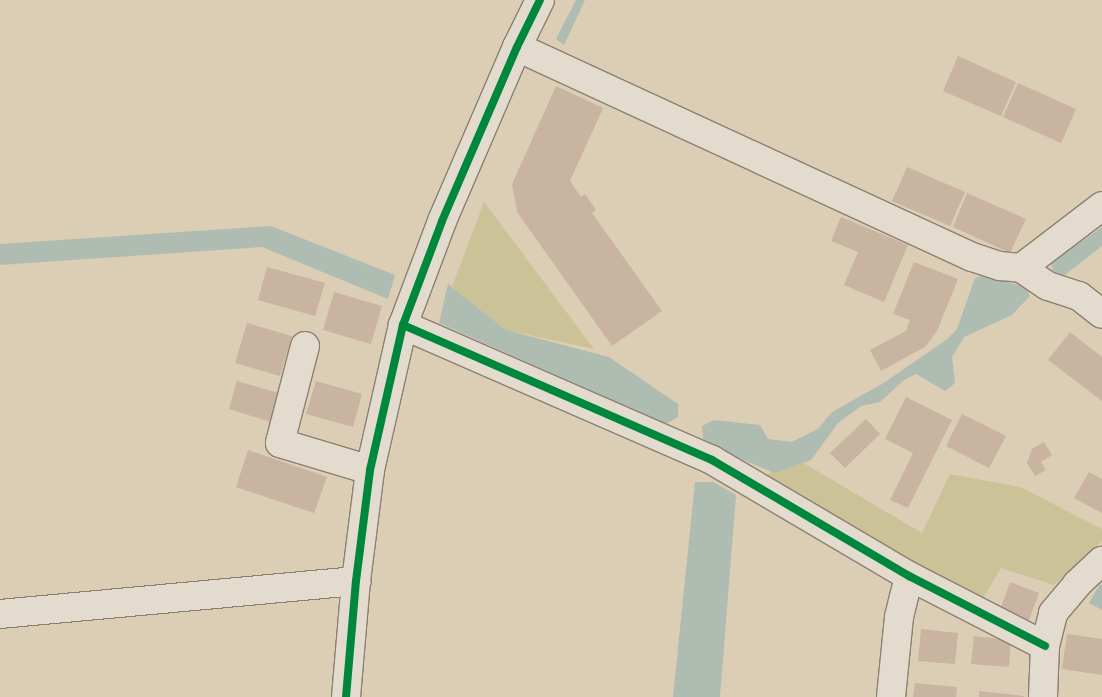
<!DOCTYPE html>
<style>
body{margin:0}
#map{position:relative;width:1102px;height:697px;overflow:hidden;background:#dccdb5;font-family:"Libre Caslon Text",serif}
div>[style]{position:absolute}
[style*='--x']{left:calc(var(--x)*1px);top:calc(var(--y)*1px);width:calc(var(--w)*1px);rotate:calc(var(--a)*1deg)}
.green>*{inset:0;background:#ccc298}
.water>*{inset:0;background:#afbcb2}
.building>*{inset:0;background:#c8b4a1}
.roads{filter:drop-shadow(1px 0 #8b8070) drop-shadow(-1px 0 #8b8070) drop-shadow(0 1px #8b8070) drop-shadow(0 -1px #8b8070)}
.street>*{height:28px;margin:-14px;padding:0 14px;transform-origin:14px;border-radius:14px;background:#e3dbce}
.secondary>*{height:28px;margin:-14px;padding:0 14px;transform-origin:14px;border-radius:14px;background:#e3dbce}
.cycleway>*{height:8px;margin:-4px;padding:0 4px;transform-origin:4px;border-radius:4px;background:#00873e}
span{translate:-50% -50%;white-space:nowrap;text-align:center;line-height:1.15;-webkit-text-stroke:4.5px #f3e1c4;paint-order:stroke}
</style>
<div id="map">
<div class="green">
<div style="clip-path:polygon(484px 202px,594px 349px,506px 330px,452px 287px)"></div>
<div style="clip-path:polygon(795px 458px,922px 533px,950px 474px,1020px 487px,1102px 529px,1102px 541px,1054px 585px,1001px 568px,979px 605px,744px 489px)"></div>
</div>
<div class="water">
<div style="clip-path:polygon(576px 0,585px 0,564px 45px,556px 39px)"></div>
<div style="clip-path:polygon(271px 226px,395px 275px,388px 299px,262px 247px,0 265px,0 244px)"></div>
<div style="clip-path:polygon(1102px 227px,1102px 246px,1062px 277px,1053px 271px,1051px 263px)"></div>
<div style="clip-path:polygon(984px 275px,1026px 287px,1030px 296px,1012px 315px,964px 337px,952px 357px,955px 383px,945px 391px,916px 374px,904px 380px,880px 402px,861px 406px,838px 423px,811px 460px,775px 473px,728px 454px,703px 439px,702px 426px,714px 420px,760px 425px,768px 439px,791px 442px,818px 429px,832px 412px,882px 384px,946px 340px,957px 329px,975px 278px)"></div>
<div style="clip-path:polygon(448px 284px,506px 330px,609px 357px,678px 404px,678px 417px,666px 424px,439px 323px)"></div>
<div style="clip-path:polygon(695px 482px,713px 482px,736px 495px,720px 697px,673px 697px)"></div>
<div style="clip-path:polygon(1100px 584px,1102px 585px,1102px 610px,1089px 603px)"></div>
</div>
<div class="building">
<div style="clip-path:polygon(958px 56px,1016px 82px,1001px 116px,943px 91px)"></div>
<div style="clip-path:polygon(1018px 83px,1076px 109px,1061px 143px,1003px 117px)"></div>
<div style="clip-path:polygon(556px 86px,603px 108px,570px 181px,581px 197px,585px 194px,596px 210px,592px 213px,662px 311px,612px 346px,517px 212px,512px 184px)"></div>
<div style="clip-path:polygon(907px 167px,965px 192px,950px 226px,892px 201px)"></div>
<div style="clip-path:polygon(967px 193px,1026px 219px,1010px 253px,953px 227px)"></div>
<div style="clip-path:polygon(841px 217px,908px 245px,884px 302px,844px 285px,858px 252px,831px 241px)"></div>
<div style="clip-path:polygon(914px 262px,958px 279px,937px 331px,925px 347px,881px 371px,870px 350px,906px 331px,910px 320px,893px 314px)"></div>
<div style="clip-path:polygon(267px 267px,325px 283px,315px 316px,258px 300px)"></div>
<div style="clip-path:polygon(334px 292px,382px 306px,371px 344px,323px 330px)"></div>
<div style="clip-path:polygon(247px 323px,292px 336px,280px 376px,235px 363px)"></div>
<div style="clip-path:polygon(1070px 332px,1102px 357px,1102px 401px,1048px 360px)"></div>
<div style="clip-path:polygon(237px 381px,282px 394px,274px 423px,229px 409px)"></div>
<div style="clip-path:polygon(316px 381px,362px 394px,353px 427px,306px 414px)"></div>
<div style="clip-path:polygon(906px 397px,952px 420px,908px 508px,890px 500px,913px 453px,885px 439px)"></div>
<div style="clip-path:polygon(962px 414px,1006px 436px,989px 468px,946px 446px)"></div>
<div style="clip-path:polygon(866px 419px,880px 434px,845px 468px,830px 453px)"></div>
<div style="clip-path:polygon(1044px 442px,1052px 455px,1041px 462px,1046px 470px,1035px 476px,1027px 463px,1032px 449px)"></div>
<div style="clip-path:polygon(248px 450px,327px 477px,314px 513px,236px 487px)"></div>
<div style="clip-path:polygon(1089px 472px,1102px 479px,1102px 513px,1074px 498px)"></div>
<div style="clip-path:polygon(1010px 582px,1039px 593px,1029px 620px,1000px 610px)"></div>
<div style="clip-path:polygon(921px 629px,958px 633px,955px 664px,918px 661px)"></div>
<div style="clip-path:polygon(1067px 634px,1102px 639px,1102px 675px,1062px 669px)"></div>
<div style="clip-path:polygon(974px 636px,1011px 640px,1009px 667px,971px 664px)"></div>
<div style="clip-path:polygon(915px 683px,957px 687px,956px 697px,913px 697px)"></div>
<div style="clip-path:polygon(979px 691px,1024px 696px,1024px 697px,979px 697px)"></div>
</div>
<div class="roads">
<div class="street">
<div style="--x:517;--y:47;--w:501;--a:24.78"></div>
<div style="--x:972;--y:257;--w:29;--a:18"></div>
<div style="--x:1000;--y:266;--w:21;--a:5"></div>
<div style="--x:1021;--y:268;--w:32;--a:34"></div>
<div style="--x:1048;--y:286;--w:33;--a:18"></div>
<div style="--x:1079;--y:296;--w:29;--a:38"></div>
<div style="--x:1021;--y:268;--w:102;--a:-37.4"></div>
<div style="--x:403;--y:325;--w:337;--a:23.6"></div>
<div style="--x:712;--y:460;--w:229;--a:30.5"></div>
<div style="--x:909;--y:576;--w:153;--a:27.2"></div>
<div style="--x:305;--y:346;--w:100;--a:104.5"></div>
<div style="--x:280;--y:443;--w:94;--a:16.7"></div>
<div style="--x:0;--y:614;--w:358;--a:-5.3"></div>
<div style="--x:891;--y:697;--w:80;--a:-84.3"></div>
<div style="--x:899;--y:617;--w:42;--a:-76.3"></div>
<div style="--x:1043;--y:697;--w:51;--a:-87.8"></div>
<div style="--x:1045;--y:646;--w:34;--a:-76"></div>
<div style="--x:1053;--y:613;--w:38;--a:-50"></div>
<div style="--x:1077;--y:584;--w:34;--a:-43"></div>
</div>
<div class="secondary">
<div style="--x:346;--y:697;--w:116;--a:-85.1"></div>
<div style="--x:356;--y:581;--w:112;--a:-82.8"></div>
<div style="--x:370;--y:470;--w:149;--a:-77.2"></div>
<div style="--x:403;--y:325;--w:111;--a:-69.4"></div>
<div style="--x:442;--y:221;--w:189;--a:-66.7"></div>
<div style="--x:517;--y:47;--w:52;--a:-63.9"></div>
</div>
</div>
<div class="cycleway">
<div style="--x:403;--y:325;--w:337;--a:23.6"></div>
<div style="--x:712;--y:460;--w:229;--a:30.5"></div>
<div style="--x:909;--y:576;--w:153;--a:27.2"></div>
<div style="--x:346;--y:697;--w:116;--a:-85.1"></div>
<div style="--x:356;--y:581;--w:112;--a:-82.8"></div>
<div style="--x:370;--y:470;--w:149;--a:-77.2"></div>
<div style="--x:403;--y:325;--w:111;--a:-69.4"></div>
<div style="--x:442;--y:221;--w:189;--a:-66.7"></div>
<div style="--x:517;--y:47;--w:52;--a:-63.9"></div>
</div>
</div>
